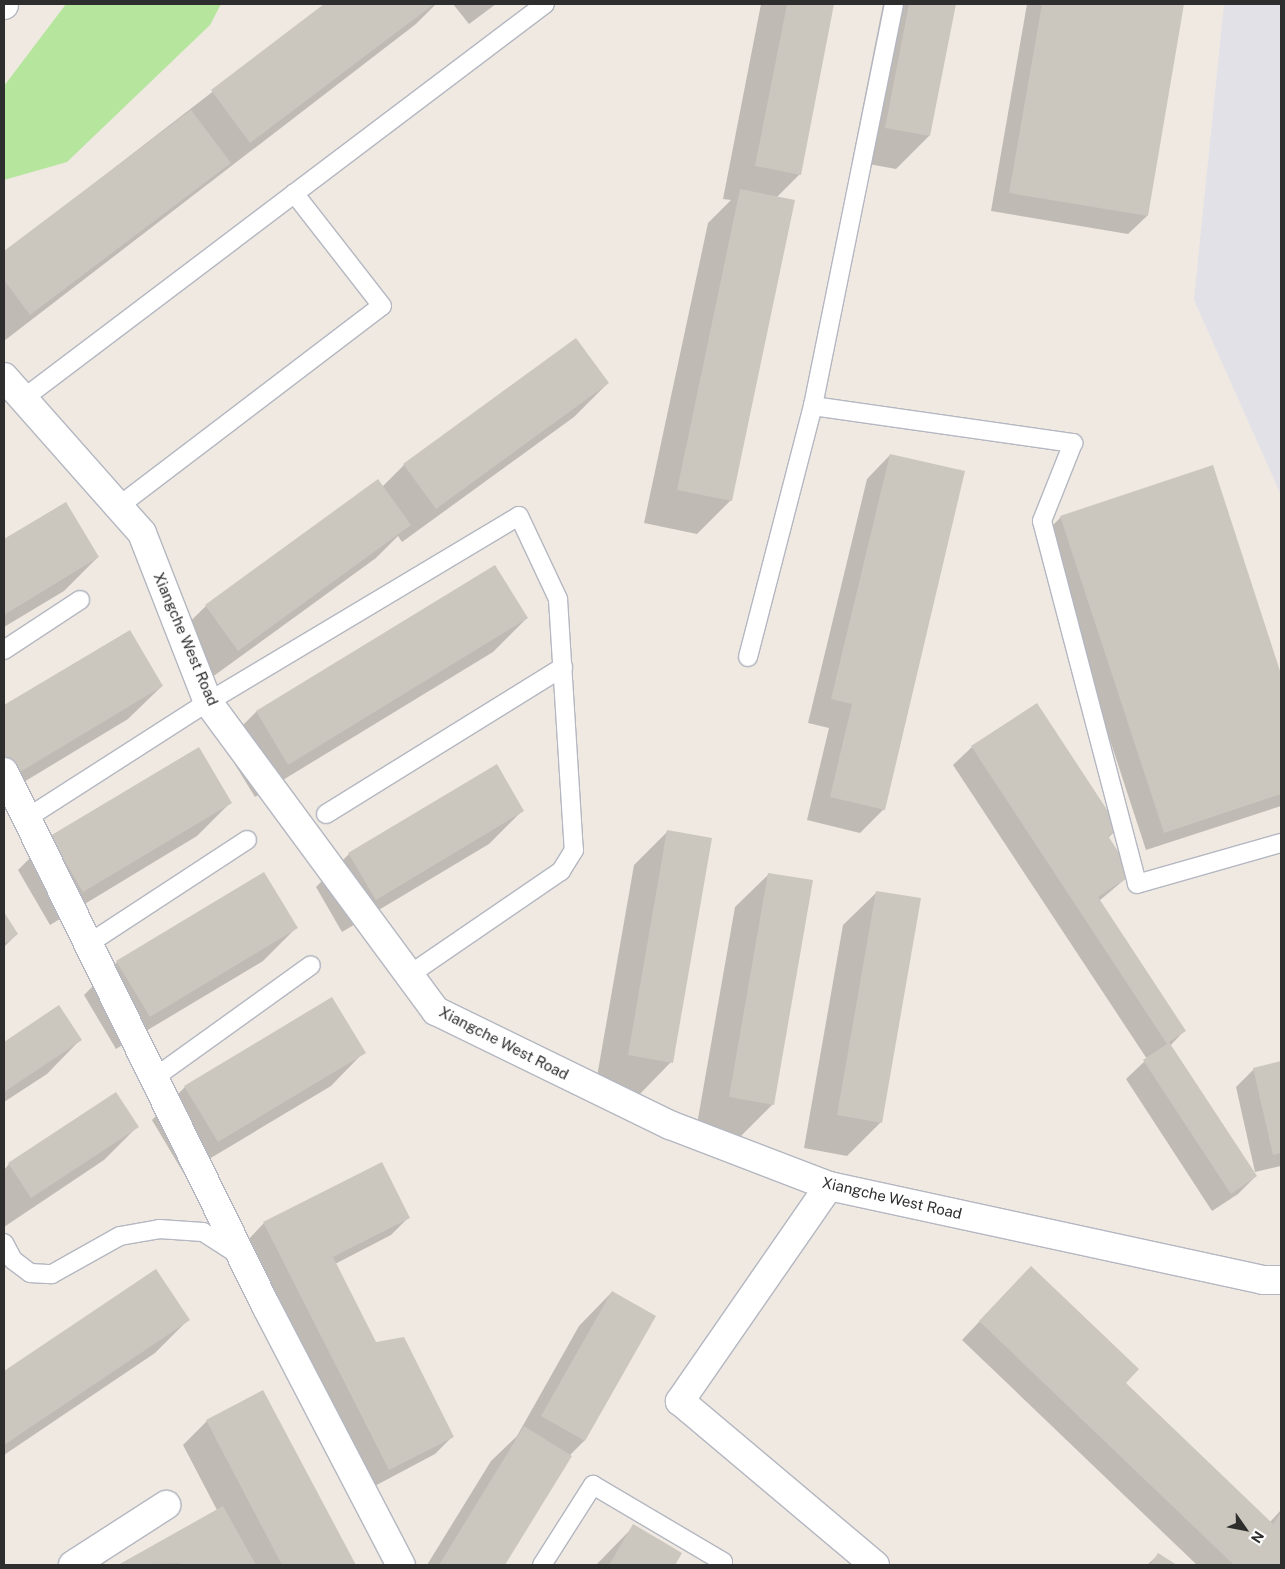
<!DOCTYPE html>
<style>
body{margin:0}
#map{position:relative;width:1285px;height:1569px;overflow:hidden;background:#efe9e1;font-family:"Public Sans",sans-serif}
div>[style]{position:absolute}
[style*='--x']{left:calc(var(--x)*1px);top:calc(var(--y)*1px);width:calc(var(--w)*1px);rotate:calc(var(--a)*1deg)}
.industrial>*{inset:0;background:#e3e1e8}
.green>*{inset:0;background:#b6e59e}
.shadow>*{inset:0;background:#0003}
.building>*{inset:0;background:#cbc7bf}
.roads{filter:drop-shadow(1px 0 #b4b7c1) drop-shadow(-1px 0 #b4b7c1) drop-shadow(0 1px #b4b7c1) drop-shadow(0 -1px #b4b7c1)}
.service>*{height:18px;margin:-9px;padding:0 9px;transform-origin:9px;border-radius:9px;background:#fff}
.minor>*{height:28px;margin:-14px;padding:0 14px;transform-origin:14px;border-radius:14px;background:#fff}
.tertiary>*{height:28px;margin:-14px;padding:0 14px;transform-origin:14px;border-radius:14px;background:#fff}
span{translate:-50% -50%;white-space:nowrap;text-align:center;line-height:1.15;-webkit-text-stroke:5px #fff;paint-order:stroke}
.street-label{font-size:15px;color:#2e2e2e}
.frame{position:absolute;inset:0;border:5px solid #2e2e2e;pointer-events:none}
.north{position:absolute;left:1220px;top:1504px;width:50px;height:50px;-webkit-text-stroke:4px #fff;paint-order:stroke;rotate:123deg;font-size:14px;font-weight:700;line-height:20px;text-align:center;color:#2e2e2e}
.north::after{content:'';display:block;margin:auto;width:18px;height:22px;background:#2e2e2e;clip-path:polygon(50% 0,100% 100%,50% 72%,0 100%)}
</style>
<div id="map">
<div class="industrial">
<div style="clip-path:polygon(1224px 4px,1281px 4px,1281px 495px,1194px 300px)"></div>
</div>
<div class="green">
<div style="clip-path:polygon(66px 4px,221px 4px,210px 25px,67px 162px,4px 180px,4px 86px)"></div>
</div>
<div class="shadow">
<div style="clip-path:polygon(326px 4px,436px 4px,416px 24px,4px 341px,4px 253px)"></div>
<div style="clip-path:polygon(453px 4px,496px 4px,469px 24px)"></div>
<div style="clip-path:polygon(761px 4px,833px 4px,800px 174px,776px 198px,731px 500px,697px 534px,644px 523px,708px 223px,731px 200px,723px 199px)"></div>
<div style="clip-path:polygon(883px 4px,955px 4px,929px 136px,896px 169px,852px 161px)"></div>
<div style="clip-path:polygon(1027px 4px,1183px 4px,1147px 216px,1128px 234px,991px 211px)"></div>
<div style="clip-path:polygon(608px 383px,574px 417px,402px 542px,398px 536px,376px 558px,204px 683px,172px 639px,206px 606px,377px 481px,382px 487px,404px 465px)"></div>
<div style="clip-path:polygon(890px 455px,884px 809px,860px 833px,807px 820px,829px 728px,808px 723px,867px 479px)"></div>
<div style="clip-path:polygon(1212px 466px,1281px 678px,1281px 806px,1146px 850px,1043px 535px,1061px 517px)"></div>
<div style="clip-path:polygon(65px 503px,98px 557px,64px 591px,4px 627px,4px 540px)"></div>
<div style="clip-path:polygon(495px 567px,527px 618px,493px 652px,255px 797px,223px 745px,256px 712px)"></div>
<div style="clip-path:polygon(129px 632px,162px 686px,128px 719px,4px 794px,4px 707px)"></div>
<div style="clip-path:polygon(1036px 705px,1118px 828px,1108px 838px,1131px 874px,1099px 901px,1184px 1031px,1170px 1046px,1256px 1176px,1238px 1194px,1212px 1211px,1126px 1079px,1147px 1059px,953px 765px,972px 747px)"></div>
<div style="clip-path:polygon(230px 803px,197px 836px,50px 925px,18px 870px,51px 837px)"></div>
<div style="clip-path:polygon(522px 811px,489px 844px,342px 932px,316px 887px,349px 854px)"></div>
<div style="clip-path:polygon(668px 831px,671px 1062px,638px 1096px,595px 1088px,634px 865px)"></div>
<div style="clip-path:polygon(769px 874px,812px 881px,772px 1105px,739px 1138px,696px 1130px,735px 907px)"></div>
<div style="clip-path:polygon(877px 892px,919px 899px,880px 1123px,847px 1156px,804px 1148px,843px 925px)"></div>
<div style="clip-path:polygon(4px 914px,17px 934px,4px 947px)"></div>
<div style="clip-path:polygon(296px 928px,263px 961px,116px 1049px,84px 995px,117px 962px)"></div>
<div style="clip-path:polygon(58px 1007px,80px 1040px,47px 1074px,4px 1102px,4px 1043px)"></div>
<div style="clip-path:polygon(364px 1052px,331px 1086px,184px 1174px,152px 1120px,185px 1087px)"></div>
<div style="clip-path:polygon(1281px 1063px,1281px 1166px,1255px 1172px,1236px 1087px,1254px 1069px)"></div>
<div style="clip-path:polygon(137px 1127px,104px 1160px,4px 1227px,4px 1170px,9px 1164px)"></div>
<div style="clip-path:polygon(409px 1217px,391px 1235px,335px 1264px,375px 1343px,453px 1436px,435px 1454px,371px 1488px,246px 1242px,264px 1223px)"></div>
<div style="clip-path:polygon(155px 1270px,188px 1320px,155px 1353px,4px 1455px,4px 1373px)"></div>
<div style="clip-path:polygon(1013px 1286px,1124px 1383px,1269px 1523px,1281px 1510px,1281px 1565px,1197px 1565px,962px 1340px)"></div>
<div style="clip-path:polygon(612px 1292px,584px 1441px,569px 1456px,503px 1565px,427px 1565px,491px 1461px,517px 1436px,579px 1326px)"></div>
<div style="clip-path:polygon(263px 1391px,354px 1565px,120px 1565px,217px 1510px,183px 1445px,207px 1421px)"></div>
<div style="clip-path:polygon(634px 1526px,681px 1554px,674px 1565px,596px 1565px)"></div>
<div style="clip-path:polygon(1158px 1555px,1175px 1565px,1147px 1565px)"></div>
</div>
<div class="building">
<div style="clip-path:polygon(324px 4px,434px 4px,250px 143px,211px 90px)"></div>
<div style="clip-path:polygon(787px 4px,834px 4px,801px 175px,755px 166px)"></div>
<div style="clip-path:polygon(909px 4px,956px 4px,930px 136px,885px 128px)"></div>
<div style="clip-path:polygon(1042px 4px,1184px 4px,1148px 216px,1009px 193px)"></div>
<div style="clip-path:polygon(191px 110px,231px 163px,30px 315px,4px 280px,4px 251px)"></div>
<div style="clip-path:polygon(740px 189px,795px 200px,732px 501px,677px 490px)"></div>
<div style="clip-path:polygon(576px 338px,609px 383px,436px 509px,403px 464px)"></div>
<div style="clip-path:polygon(890px 454px,965px 471px,885px 810px,830px 797px,852px 704px,831px 699px)"></div>
<div style="clip-path:polygon(1213px 465px,1281px 674px,1281px 794px,1164px 833px,1060px 516px)"></div>
<div style="clip-path:polygon(378px 479px,411px 525px,238px 651px,205px 605px)"></div>
<div style="clip-path:polygon(66px 502px,99px 557px,4px 615px,4px 539px)"></div>
<div style="clip-path:polygon(495px 565px,528px 618px,288px 765px,256px 711px)"></div>
<div style="clip-path:polygon(130px 630px,163px 686px,15px 775px,4px 757px,4px 705px)"></div>
<div style="clip-path:polygon(1037px 703px,1119px 828px,1108px 836px,1133px 874px,1098px 897px,1186px 1031px,1169px 1042px,1257px 1176px,1231px 1194px,1143px 1060px,1167px 1044px,971px 746px)"></div>
<div style="clip-path:polygon(199px 747px,232px 803px,83px 892px,50px 836px)"></div>
<div style="clip-path:polygon(497px 764px,524px 811px,376px 900px,348px 853px)"></div>
<div style="clip-path:polygon(667px 830px,712px 838px,673px 1063px,628px 1055px)"></div>
<div style="clip-path:polygon(264px 872px,298px 928px,150px 1017px,116px 961px)"></div>
<div style="clip-path:polygon(768px 873px,813px 880px,774px 1105px,729px 1097px)"></div>
<div style="clip-path:polygon(876px 891px,921px 898px,882px 1123px,837px 1115px)"></div>
<div style="clip-path:polygon(4px 912px,18px 934px,4px 944px)"></div>
<div style="clip-path:polygon(332px 997px,366px 1053px,218px 1142px,184px 1086px)"></div>
<div style="clip-path:polygon(59px 1005px,82px 1040px,4px 1092px,4px 1042px)"></div>
<div style="clip-path:polygon(1281px 1061px,1281px 1153px,1273px 1155px,1253px 1068px)"></div>
<div style="clip-path:polygon(116px 1092px,139px 1127px,31px 1198px,8px 1163px)"></div>
<div style="clip-path:polygon(382px 1162px,410px 1218px,333px 1257px,376px 1342px,404px 1337px,454px 1437px,389px 1470px,263px 1222px)"></div>
<div style="clip-path:polygon(1031px 1266px,1139px 1369px,1126px 1383px,1273px 1524px,1281px 1512px,1281px 1565px,1234px 1565px,979px 1321px)"></div>
<div style="clip-path:polygon(156px 1269px,190px 1320px,4px 1445px,4px 1371px)"></div>
<div style="clip-path:polygon(612px 1291px,656px 1316px,585px 1441px,541px 1416px)"></div>
<div style="clip-path:polygon(263px 1390px,356px 1565px,282px 1565px,206px 1420px)"></div>
<div style="clip-path:polygon(524px 1426px,572px 1456px,505px 1565px,439px 1565px)"></div>
<div style="clip-path:polygon(223px 1506px,256px 1565px,182px 1565px,180px 1563px,118px 1565px)"></div>
<div style="clip-path:polygon(633px 1524px,682px 1553px,675px 1565px,609px 1565px)"></div>
<div style="clip-path:polygon(1158px 1553px,1177px 1565px,1150px 1565px)"></div>
</div>
<div class="roads">
<div class="service">
<div style="--x:894;--y:4;--w:410;--a:101.4"></div>
<div style="--x:813;--y:406;--w:263;--a:8.1"></div>
<div style="--x:1073;--y:443;--w:84;--a:111.7"></div>
<div style="--x:1042;--y:521;--w:375;--a:75.3"></div>
<div style="--x:1137;--y:884;--w:150;--a:-15.9"></div>
<div style="--x:24;--y:398;--w:653;--a:-37.1"></div>
<div style="--x:119;--y:506;--w:330;--a:-37.3"></div>
<div style="--x:382;--y:306;--w:143;--a:-127.9"></div>
<div style="--x:4;--y:650;--w:91;--a:-33.3"></div>
<div style="--x:748;--y:657;--w:259;--a:-75.5"></div>
<div style="--x:326;--y:814;--w:279;--a:-31.8"></div>
<div style="--x:27;--y:818;--w:215;--a:-32.7"></div>
<div style="--x:208;--y:702;--w:362;--a:-30.9"></div>
<div style="--x:519;--y:516;--w:92;--a:64.8"></div>
<div style="--x:558;--y:599;--w:252;--a:86.4"></div>
<div style="--x:574;--y:850;--w:25;--a:122"></div>
<div style="--x:561;--y:871;--w:184;--a:145.6"></div>
<div style="--x:88;--y:944;--w:190;--a:-33.2"></div>
<div style="--x:154;--y:1078;--w:193;--a:-35.7"></div>
<div style="--x:4;--y:1243;--w:19;--a:62"></div>
<div style="--x:13;--y:1260;--w:21;--a:37"></div>
<div style="--x:30;--y:1273;--w:22;--a:3"></div>
<div style="--x:52;--y:1274;--w:78;--a:-29.2"></div>
<div style="--x:120;--y:1236;--w:40;--a:-10"></div>
<div style="--x:159;--y:1229;--w:44;--a:3.9"></div>
<div style="--x:203;--y:1232;--w:43;--a:32.6"></div>
<div style="--x:542;--y:1565;--w:95;--a:-57.5"></div>
<div style="--x:593;--y:1485;--w:151;--a:30.6"></div>
<div style="--x:723;--y:1562;--w:4;--a:124"></div>
</div>
<div class="minor">
<div style="--x:4;--y:377;--w:208;--a:48.5"></div>
<div style="--x:142;--y:533;--w:181;--a:68.7"></div>
<div style="--x:208;--y:702;--w:384;--a:53.6"></div>
<div style="--x:436;--y:1011;--w:260;--a:26"></div>
<div style="--x:670;--y:1125;--w:170;--a:21"></div>
<div style="--x:829;--y:1186;--w:444;--a:12.2"></div>
<div style="--x:1263;--y:1280;--w:18;--a:0"></div>
<div style="--x:4;--y:772;--w:595;--a:63.87"></div>
<div style="--x:266;--y:1306;--w:292;--a:62.5"></div>
<div style="--x:829;--y:1186;--w:262;--a:124.7"></div>
<div style="--x:680;--y:1401;--w:255;--a:40.1"></div>
<div style="--x:73;--y:1565;--w:111;--a:-32.8"></div>
</div>
<div class="tertiary">
<div style="--x:4;--y:5;--w:1;--a:-90"></div>
</div>
</div>
<div class="street-label">
<span style="left:186px;top:639px;rotate:67deg">Xiangche West Road</span>
<span style="left:504px;top:1043px;rotate:27deg">Xiangche West Road</span>
<span style="left:892px;top:1198px;rotate:13deg">Xiangche West Road</span>
</div>
<div class="frame"></div>
<div class="north">N</div>
</div>
